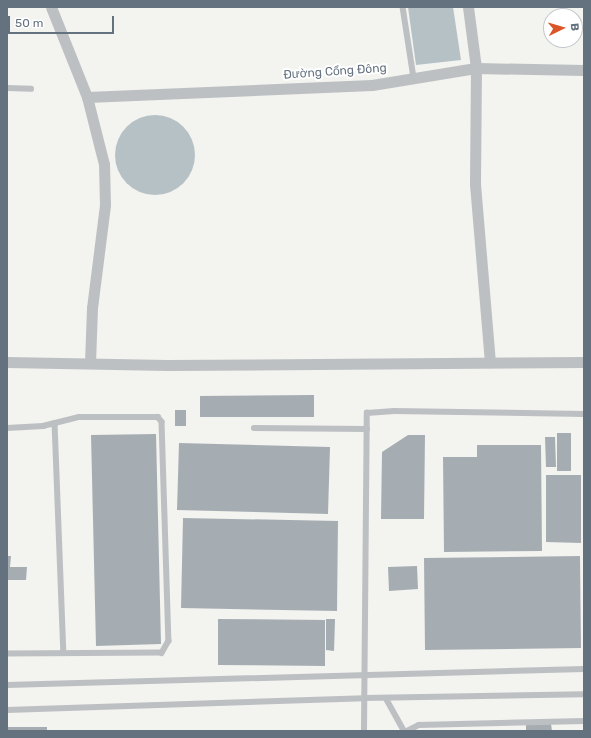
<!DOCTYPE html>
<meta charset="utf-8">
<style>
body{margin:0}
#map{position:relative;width:591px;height:738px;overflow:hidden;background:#f3f3ef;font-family:Rubik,sans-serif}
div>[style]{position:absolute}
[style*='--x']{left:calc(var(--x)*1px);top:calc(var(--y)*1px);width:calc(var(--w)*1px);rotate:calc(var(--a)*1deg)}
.water>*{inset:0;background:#b6c1c6}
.round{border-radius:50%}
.building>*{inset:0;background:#a6adb2}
.lane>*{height:5.5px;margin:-2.75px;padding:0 2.75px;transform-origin:2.75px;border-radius:2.75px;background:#bcc0c3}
.street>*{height:11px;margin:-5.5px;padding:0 5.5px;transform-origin:5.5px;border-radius:5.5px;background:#bcc0c3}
span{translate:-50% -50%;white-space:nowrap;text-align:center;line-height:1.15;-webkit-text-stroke:4px #fff;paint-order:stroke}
.street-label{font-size:12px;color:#64727f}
.frame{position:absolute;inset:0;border:8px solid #64727f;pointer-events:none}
.north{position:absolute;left:543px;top:8px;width:40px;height:40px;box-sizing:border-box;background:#fff;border:1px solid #c1c7cc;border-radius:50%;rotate:85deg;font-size:11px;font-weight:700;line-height:16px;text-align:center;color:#64727f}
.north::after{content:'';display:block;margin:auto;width:14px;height:18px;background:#da5629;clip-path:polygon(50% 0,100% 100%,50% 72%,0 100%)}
.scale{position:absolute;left:8px;top:16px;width:106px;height:18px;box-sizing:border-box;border:2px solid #64727f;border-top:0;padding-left:5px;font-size:12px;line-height:14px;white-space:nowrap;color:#64727f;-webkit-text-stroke:3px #fff;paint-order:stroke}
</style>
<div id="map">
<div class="water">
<div style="clip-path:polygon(408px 7px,453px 7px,461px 60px,416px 65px)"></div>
<div class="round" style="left:115px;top:115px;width:80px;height:80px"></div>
</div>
<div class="building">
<div style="clip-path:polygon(314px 395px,314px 417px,200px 417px,200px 396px)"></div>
<div style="clip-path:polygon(175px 410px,186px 410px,186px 426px,175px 426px)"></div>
<div style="clip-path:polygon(557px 433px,571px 433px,571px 471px,557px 471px)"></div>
<div style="clip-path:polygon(156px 434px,161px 644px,96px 646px,91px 435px)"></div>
<div style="clip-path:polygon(408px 435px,425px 435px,424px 519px,381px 519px,382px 452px)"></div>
<div style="clip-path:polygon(545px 437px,555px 437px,556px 467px,546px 467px)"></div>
<div style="clip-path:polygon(179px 443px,330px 447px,328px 514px,177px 510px)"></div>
<div style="clip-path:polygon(477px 445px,541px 445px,542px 551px,444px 552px,443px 457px,477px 457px)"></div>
<div style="clip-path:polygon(546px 475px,581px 475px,581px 543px,546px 542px)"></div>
<div style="clip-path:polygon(183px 518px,338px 521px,337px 611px,181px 608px)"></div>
<div style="clip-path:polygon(7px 556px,11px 556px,10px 567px,27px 567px,26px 580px,7px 580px)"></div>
<div style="clip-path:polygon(580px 556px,581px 648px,425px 650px,424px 558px)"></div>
<div style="clip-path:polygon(417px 566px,418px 589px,389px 591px,388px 567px)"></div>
<div style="clip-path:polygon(218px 619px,325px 620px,325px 666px,218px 665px)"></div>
<div style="clip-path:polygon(326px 619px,335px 619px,334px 651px,326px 650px)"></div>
<div style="clip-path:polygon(551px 724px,552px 731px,526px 731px,526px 725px)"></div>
<div style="clip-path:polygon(7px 727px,47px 727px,47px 731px,7px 731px)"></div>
</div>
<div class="lane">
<div style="--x:403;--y:7;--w:72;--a:81.2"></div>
<div style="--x:7;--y:88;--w:24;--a:2"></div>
<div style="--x:55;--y:423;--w:230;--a:87.8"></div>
<div style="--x:7;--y:428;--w:36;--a:-3"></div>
<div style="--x:43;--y:426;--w:37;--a:-14"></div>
<div style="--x:79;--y:417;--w:79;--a:0"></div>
<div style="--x:158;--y:417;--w:6;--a:51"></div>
<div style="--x:162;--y:422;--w:219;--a:88.2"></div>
<div style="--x:169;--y:641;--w:14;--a:120"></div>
<div style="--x:162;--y:653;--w:155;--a:179.6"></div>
<div style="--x:254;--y:428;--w:113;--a:0.5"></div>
<div style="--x:7;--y:685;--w:577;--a:-1.59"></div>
<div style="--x:386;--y:698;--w:38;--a:61"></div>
<div style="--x:7;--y:710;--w:357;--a:-1.9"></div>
<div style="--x:364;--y:698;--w:220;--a:-1"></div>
<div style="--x:364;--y:731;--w:318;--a:-89.5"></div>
<div style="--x:367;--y:413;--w:27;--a:-4"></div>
<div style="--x:394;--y:411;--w:190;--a:0.9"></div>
<div style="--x:407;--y:731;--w:13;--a:-27"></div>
<div style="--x:419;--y:725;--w:165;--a:-1.4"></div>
</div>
<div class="street">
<div style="--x:51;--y:7;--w:97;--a:68.2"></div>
<div style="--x:87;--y:97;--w:69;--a:75.8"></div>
<div style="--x:104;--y:164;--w:41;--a:88.6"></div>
<div style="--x:105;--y:205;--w:104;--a:97.2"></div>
<div style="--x:92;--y:308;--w:55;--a:92.1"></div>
<div style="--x:468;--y:7;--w:62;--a:82.5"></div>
<div style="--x:476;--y:68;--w:116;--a:90.5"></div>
<div style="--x:475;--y:184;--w:179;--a:85.2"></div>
<div style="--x:87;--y:97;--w:285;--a:-2.4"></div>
<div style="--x:372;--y:85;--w:105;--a:-9.3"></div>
<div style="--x:476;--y:68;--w:108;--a:1.1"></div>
<div style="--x:7;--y:362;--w:160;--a:1.1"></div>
<div style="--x:167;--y:365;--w:417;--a:-0.4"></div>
</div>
<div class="street-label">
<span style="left:335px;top:72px;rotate:-4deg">Đường Cổng Đông</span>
</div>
<div class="frame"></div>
<div class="north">B</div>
<div class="scale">50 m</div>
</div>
